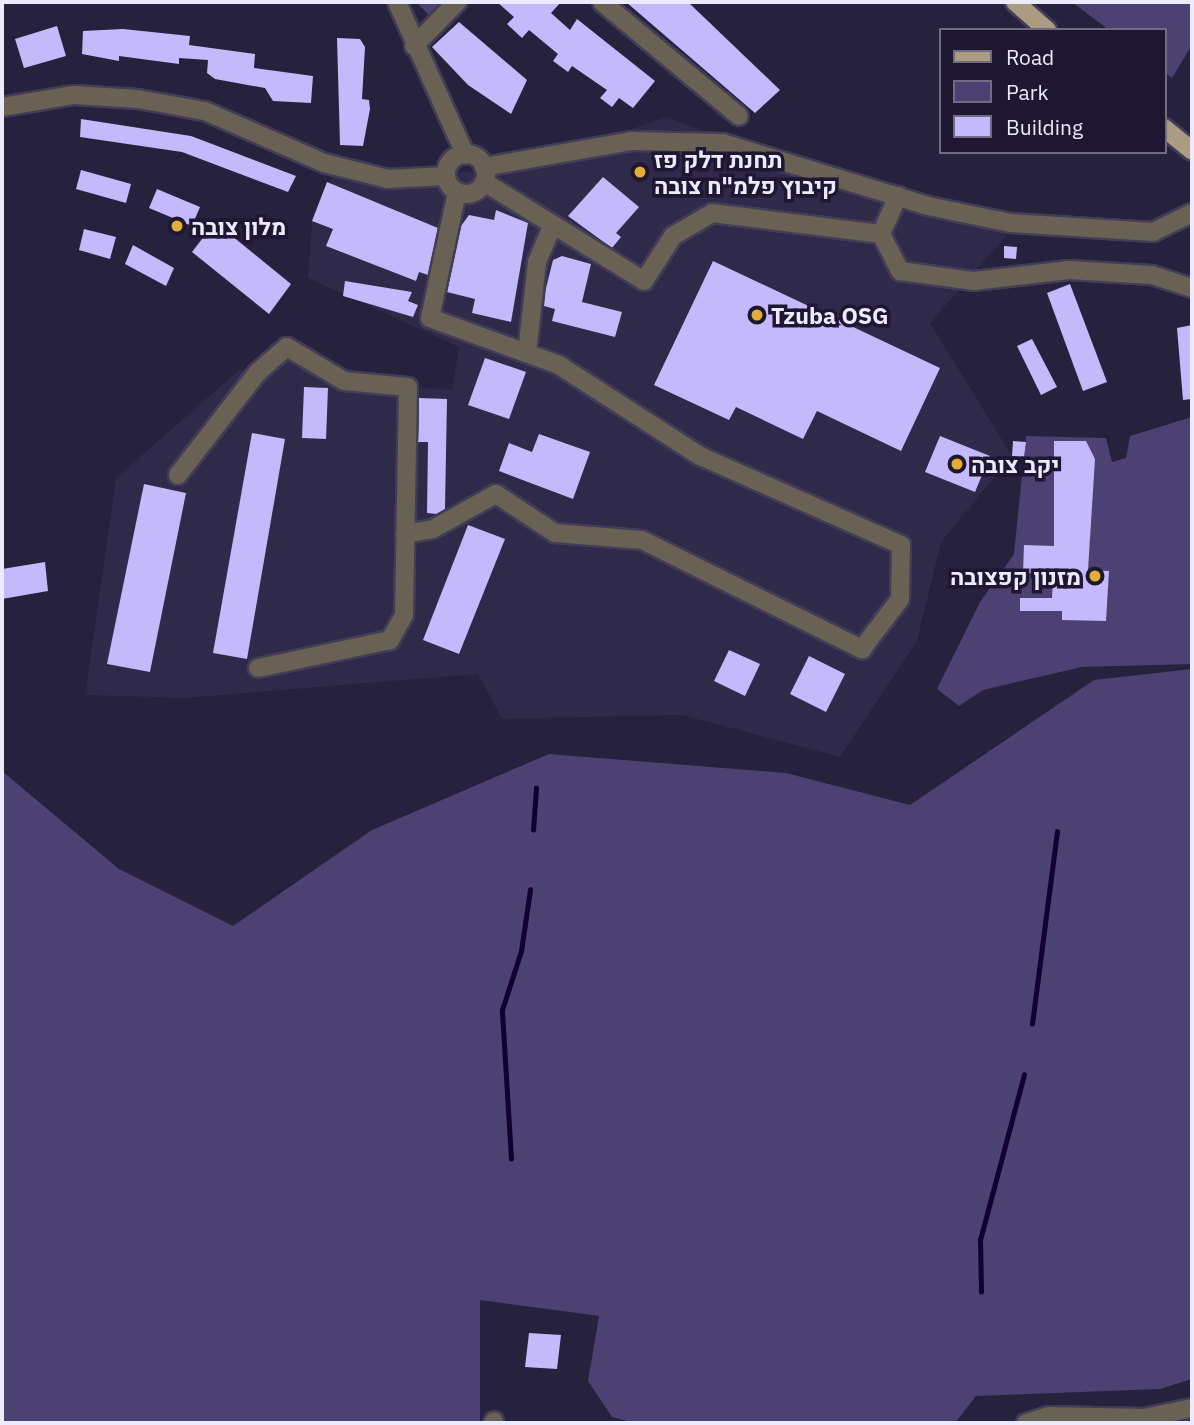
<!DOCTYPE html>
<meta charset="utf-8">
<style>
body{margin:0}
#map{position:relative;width:1194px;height:1425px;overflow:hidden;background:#26213c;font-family:"IBM Plex Sans",Heebo,sans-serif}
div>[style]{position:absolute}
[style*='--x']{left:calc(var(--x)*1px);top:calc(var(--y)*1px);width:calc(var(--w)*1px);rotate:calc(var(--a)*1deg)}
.built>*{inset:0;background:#2f294a}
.green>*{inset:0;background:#4b4172}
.stream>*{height:4.5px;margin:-2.25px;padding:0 2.25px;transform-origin:2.25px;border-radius:2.25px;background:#10002f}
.building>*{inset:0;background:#c4b9fb}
.roads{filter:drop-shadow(2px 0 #423d57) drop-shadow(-2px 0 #423d57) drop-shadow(0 2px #423d57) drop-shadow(0 -2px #423d57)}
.minor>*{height:18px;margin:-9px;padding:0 9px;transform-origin:9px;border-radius:9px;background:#686154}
.tertiary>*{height:18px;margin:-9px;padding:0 9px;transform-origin:9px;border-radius:9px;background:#686154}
.tertiary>.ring{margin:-9px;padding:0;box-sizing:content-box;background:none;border:18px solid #686154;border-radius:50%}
.primary>*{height:18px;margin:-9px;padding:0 9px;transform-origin:9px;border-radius:9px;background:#ab9c81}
.dots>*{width:19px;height:19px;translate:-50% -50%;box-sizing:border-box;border:4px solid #1d1731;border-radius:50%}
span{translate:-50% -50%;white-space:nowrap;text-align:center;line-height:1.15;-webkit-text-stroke:7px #1d1731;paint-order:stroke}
.poi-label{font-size:23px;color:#eceafd;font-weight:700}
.left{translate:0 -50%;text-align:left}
.right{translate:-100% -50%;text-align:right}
.frame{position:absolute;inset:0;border:4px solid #eceafd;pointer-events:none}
.legend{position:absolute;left:939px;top:28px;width:228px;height:126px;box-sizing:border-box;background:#1d1731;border:2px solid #706b83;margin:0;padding:9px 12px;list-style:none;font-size:21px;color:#eceafd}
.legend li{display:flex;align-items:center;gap:14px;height:35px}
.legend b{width:35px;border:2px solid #706b83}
</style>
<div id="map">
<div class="built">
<div style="clip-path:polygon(667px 117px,922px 215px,1011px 230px,930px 323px,1012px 456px,941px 542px,917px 641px,840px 757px,682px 715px,502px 719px,478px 674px,185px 698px,85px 695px,116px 478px,239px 370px,258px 372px,295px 355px,344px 381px,452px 390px,459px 347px,308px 278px,312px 221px,335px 170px,390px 177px,475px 171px,574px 149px)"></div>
</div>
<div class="green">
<div style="clip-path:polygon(416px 2px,447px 2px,443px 11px,428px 14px)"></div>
<div style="clip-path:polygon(1072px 2px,1192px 2px,1192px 45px,1172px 78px,1164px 72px,1164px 30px,1109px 30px)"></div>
<div style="clip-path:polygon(1192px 417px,1192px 664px,1082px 667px,983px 690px,959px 706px,937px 689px,980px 602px,1014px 554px,1026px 436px,1106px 438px,1112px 462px,1126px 458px,1130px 436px)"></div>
<div style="clip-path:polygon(1192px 669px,1192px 1379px,1160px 1389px,976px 1396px,955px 1423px,635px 1423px,612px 1417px,588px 1381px,599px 1316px,480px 1300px,480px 1423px,2px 1423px,2px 771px,119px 869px,233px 926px,372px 830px,549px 754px,786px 773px,910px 805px,1094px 680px)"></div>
</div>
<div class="stream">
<div style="--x:533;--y:830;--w:42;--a:-85.9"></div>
<div style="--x:1032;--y:1024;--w:194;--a:-82.6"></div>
<div style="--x:511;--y:1159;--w:149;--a:-93.5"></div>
<div style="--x:502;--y:1010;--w:62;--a:-72.1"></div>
<div style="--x:521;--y:951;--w:62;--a:-81.6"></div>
<div style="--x:981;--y:1292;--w:52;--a:-91.1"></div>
<div style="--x:980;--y:1240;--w:171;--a:-75.1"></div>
</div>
<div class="building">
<div style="clip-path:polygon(497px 2px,561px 2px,551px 13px,570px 30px,577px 19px,655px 81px,633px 108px,619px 98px,612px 107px,600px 98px,607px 90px,572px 66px,568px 72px,553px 61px,558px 54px,529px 30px,522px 38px,507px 24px,514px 17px)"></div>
<div style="clip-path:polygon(626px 2px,688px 2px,780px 90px,755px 113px)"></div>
<div style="clip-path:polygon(459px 22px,527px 80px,511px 114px,468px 85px,432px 47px)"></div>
<div style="clip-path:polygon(57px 26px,66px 56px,24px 68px,15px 39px)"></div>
<div style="clip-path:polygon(123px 29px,190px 36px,189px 45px,255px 54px,254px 68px,313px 76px,311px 103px,273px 101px,265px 88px,215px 79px,207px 73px,208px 60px,179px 58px,179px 64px,119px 56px,119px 61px,82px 54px,83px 31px)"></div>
<div style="clip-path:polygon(337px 38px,360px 39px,365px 47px,362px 99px,369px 100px,370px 109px,363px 146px,340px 145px)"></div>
<div style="clip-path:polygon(81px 119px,191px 136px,296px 176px,288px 192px,182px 152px,80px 137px)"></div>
<div style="clip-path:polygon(81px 170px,131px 184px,126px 203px,76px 189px)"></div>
<div style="clip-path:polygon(603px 177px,639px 207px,616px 233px,621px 237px,612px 248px,568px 216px)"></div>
<div style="clip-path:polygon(327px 182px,438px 228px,428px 275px,419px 272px,416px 281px,326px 246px,333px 229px,312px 221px)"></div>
<div style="clip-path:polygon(157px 189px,200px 207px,192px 226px,149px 208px)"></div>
<div style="clip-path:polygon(496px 210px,528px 223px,511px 322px,472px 313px,475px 299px,447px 292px,461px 226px,469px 215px,494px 220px)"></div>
<div style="clip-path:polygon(215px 222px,291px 284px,269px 314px,192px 252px)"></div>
<div style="clip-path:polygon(84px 229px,116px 237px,110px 259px,79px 250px)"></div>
<div style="clip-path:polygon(133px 245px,174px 268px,166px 286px,125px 264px)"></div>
<div style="clip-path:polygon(1004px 246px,1017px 247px,1016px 259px,1004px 258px)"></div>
<div style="clip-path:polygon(562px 256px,591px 264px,582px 302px,622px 312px,615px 337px,552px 321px,555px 309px,544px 306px,546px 288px,553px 260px)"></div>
<div style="clip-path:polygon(713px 261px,940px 368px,901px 451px,817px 411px,803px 439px,736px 407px,729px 420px,654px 385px)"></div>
<div style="clip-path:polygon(345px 281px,412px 292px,408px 301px,418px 305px,413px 317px,343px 296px)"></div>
<div style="clip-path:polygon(1070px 284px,1107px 382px,1083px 391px,1047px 293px)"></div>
<div style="clip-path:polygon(1192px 325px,1192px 399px,1183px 400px,1177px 328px)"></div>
<div style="clip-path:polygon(1032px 339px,1057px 387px,1041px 395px,1017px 346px)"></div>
<div style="clip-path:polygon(485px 358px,526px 372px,509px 419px,468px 405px)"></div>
<div style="clip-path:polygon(304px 387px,328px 388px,326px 439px,302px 438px)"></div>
<div style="clip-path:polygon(419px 398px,447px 399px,445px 509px,437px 514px,427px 513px,428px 442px,418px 442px)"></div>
<div style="clip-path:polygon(252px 433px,285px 439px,247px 659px,213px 653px)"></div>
<div style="clip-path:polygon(539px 434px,590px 452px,573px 499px,499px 471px,509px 443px,532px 452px)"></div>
<div style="clip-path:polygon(940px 436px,990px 456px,975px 492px,925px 472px)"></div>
<div style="clip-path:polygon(1013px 441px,1026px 442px,1024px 457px,1012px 456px)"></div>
<div style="clip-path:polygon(1054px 441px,1086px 441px,1095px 459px,1088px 570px,1109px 571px,1106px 621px,1062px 620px,1062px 611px,1020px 611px,1020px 598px,1052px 598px,1053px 574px,1023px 573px,1024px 545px,1054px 546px)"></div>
<div style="clip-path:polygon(144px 484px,186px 493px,150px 672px,107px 664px)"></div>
<div style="clip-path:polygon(468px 525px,505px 539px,459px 654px,423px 640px)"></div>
<div style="clip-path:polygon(45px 562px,48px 591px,2px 599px,2px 569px)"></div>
<div style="clip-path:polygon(729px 650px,760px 664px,745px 696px,714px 681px)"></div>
<div style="clip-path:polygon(809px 656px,845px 674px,826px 712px,790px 694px)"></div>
<div style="clip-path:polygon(529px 1333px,561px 1335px,557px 1369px,525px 1367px)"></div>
</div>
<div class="roads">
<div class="minor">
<div style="--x:397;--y:2;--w:167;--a:65.9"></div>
<div style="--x:602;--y:2;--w:178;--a:39.8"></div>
<div style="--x:414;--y:46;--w:62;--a:-45.7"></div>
<div style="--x:2;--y:107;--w:73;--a:-9.5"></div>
<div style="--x:74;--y:95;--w:64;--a:3.6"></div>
<div style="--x:138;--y:99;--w:68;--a:10.2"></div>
<div style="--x:205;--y:111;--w:130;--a:23.6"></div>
<div style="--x:324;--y:163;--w:66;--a:14"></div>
<div style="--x:388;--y:179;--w:58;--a:-3"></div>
<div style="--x:484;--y:182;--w:188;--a:31.7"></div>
<div style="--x:644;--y:281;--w:54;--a:-57.2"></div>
<div style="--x:673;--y:236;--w:45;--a:-30.5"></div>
<div style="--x:712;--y:213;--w:170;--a:7.1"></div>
<div style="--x:881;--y:234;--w:42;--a:62.8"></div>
<div style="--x:900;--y:271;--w:75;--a:7.7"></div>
<div style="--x:974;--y:281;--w:96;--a:-6.6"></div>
<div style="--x:1069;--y:270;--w:83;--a:3.4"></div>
<div style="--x:1152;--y:275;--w:42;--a:18"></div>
<div style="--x:881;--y:234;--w:42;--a:-65.9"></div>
<div style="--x:527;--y:353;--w:92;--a:-83.7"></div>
<div style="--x:537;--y:262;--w:39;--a:-67"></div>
<div style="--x:178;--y:475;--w:130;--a:-52.2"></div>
<div style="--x:258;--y:372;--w:38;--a:-41"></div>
<div style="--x:287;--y:347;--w:66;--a:30.8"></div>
<div style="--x:344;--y:381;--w:64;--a:5.4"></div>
<div style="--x:408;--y:387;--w:228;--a:91"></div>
<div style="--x:404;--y:615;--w:29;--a:119"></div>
<div style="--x:390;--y:640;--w:135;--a:168"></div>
<div style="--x:405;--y:534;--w:28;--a:-10"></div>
<div style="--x:433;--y:529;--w:72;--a:-29.1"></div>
<div style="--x:496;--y:494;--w:71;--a:33.5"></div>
<div style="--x:555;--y:533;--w:87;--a:4.6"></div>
<div style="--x:642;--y:540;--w:246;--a:26.4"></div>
<div style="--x:862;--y:649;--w:63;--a:-52.8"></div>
<div style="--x:900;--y:599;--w:54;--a:-88.9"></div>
<div style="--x:901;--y:545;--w:220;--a:-156.1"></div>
<div style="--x:700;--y:456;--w:168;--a:-147.2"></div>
<div style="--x:559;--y:365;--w:137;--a:-160"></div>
<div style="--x:430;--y:318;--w:129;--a:-77.9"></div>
<div style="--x:493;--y:1423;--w:2;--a:-63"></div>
<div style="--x:1026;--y:1423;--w:24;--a:-17"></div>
<div style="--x:1049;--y:1416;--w:95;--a:1.2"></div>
<div style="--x:1144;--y:1418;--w:49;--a:-11.8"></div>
</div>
<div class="tertiary">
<div class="ring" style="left:446px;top:154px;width:22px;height:22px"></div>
<div style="--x:484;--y:167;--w:149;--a:-10"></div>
<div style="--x:631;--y:141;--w:92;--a:1.2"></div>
<div style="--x:723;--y:143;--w:214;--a:17.1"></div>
<div style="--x:928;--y:206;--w:85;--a:11.6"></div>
<div style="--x:1011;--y:223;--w:142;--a:3.6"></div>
<div style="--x:1153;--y:232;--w:43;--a:-26"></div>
</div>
<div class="primary">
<div style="--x:1015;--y:2;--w:43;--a:41.2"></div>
<div style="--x:1164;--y:128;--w:36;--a:39"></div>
</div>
</div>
<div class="dots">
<div style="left:640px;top:172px;background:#e4ad35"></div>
<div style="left:177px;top:226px;background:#e4ad35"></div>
<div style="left:757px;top:315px;background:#e4ad35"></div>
<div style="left:957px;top:464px;background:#e4ad35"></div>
<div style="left:1095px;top:576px;background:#e4ad35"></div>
</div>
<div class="poi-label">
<span class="left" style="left:654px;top:172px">תחנת דלק פז<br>קיבוץ פלמ"ח צובה</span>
<span class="left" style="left:191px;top:226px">מלון צובה</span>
<span class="left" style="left:771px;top:315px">Tzuba OSG</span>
<span class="left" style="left:971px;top:464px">יקב צובה</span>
<span class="right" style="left:1081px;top:576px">מזנון קפצובה</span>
</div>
<div class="frame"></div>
<ul class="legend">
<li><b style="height:9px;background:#ab9c81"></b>Road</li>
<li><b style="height:19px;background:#4b4172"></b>Park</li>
<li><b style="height:19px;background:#c4b9fb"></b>Building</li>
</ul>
</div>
